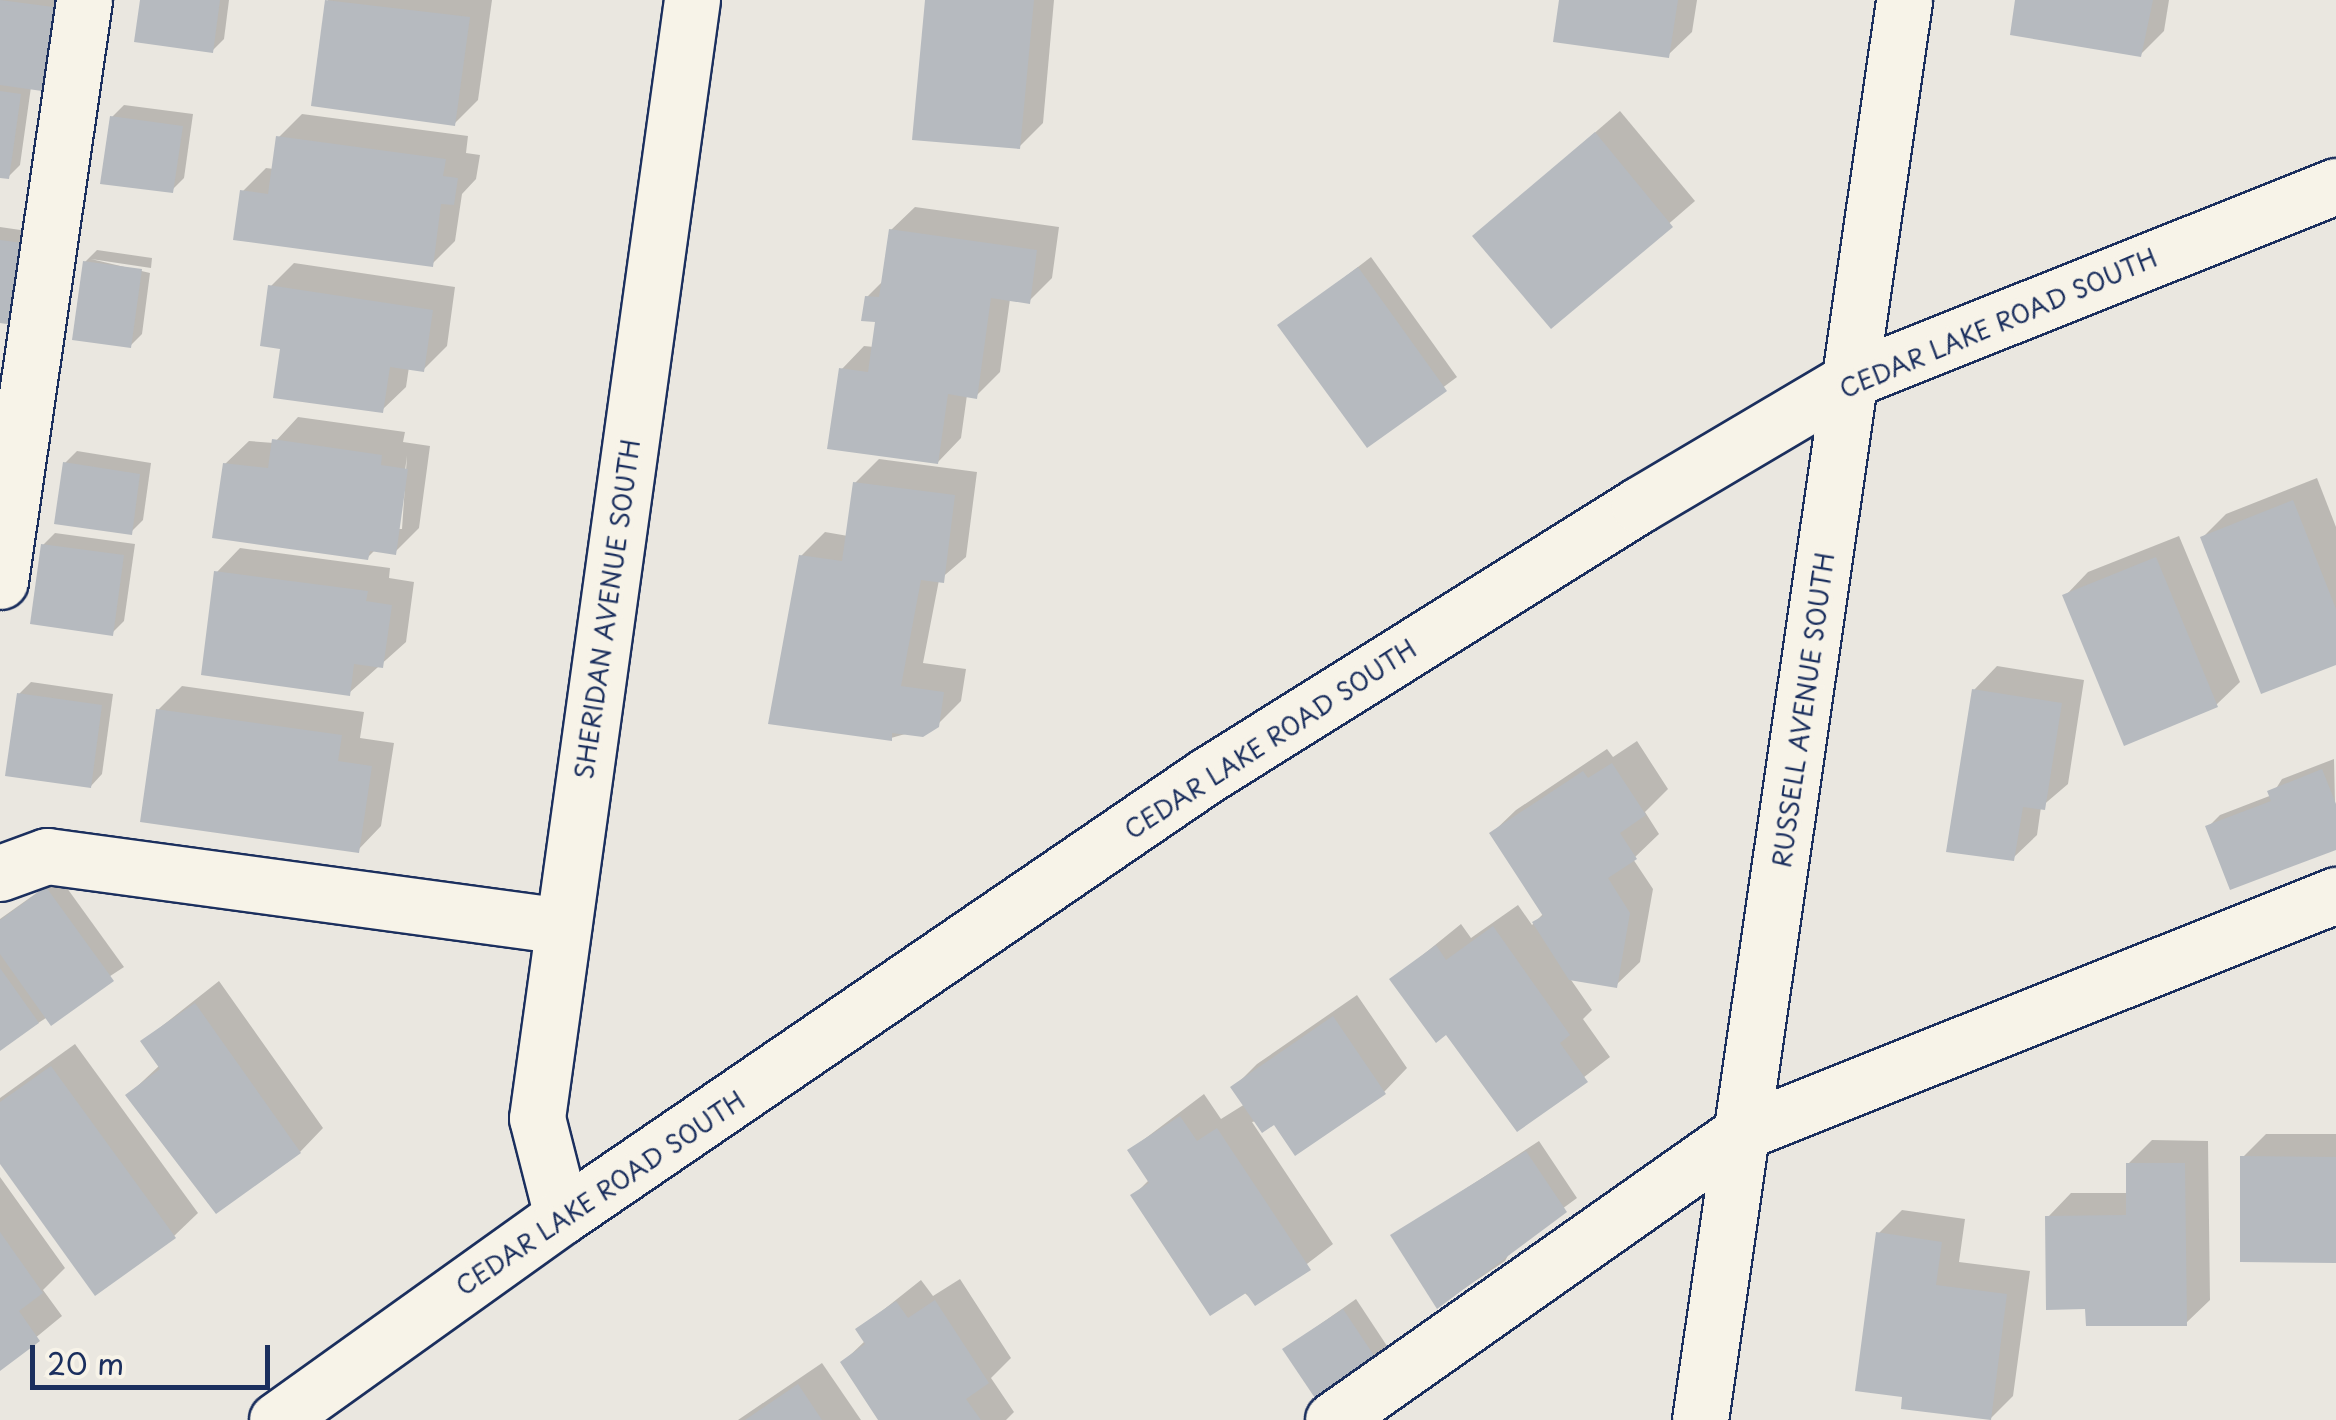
<!DOCTYPE html>
<style>
body{margin:0}
#map{position:relative;width:2336px;height:1420px;overflow:hidden;background:#eae7e0;font-family:"Playpen Sans",sans-serif}
div>[style]{position:absolute}
[style*='--x']{left:calc(var(--x)*1px);top:calc(var(--y)*1px);width:calc(var(--w)*1px);rotate:calc(var(--a)*1deg)}
.shadow>*{inset:0;background:#0003}
.building>*{inset:0;background:#b6babf}
.roads{filter:drop-shadow(2px 0 #1b2f5e) drop-shadow(-2px 0 #1b2f5e) drop-shadow(0 2px #1b2f5e) drop-shadow(0 -2px #1b2f5e)}
.minor>*{height:55px;margin:-27.5px;padding:0 27.5px;transform-origin:27.5px;border-radius:27.5px;background:#f7f3e8}
span{translate:-50% -50%;white-space:nowrap;text-align:center;line-height:1.15;-webkit-text-stroke:9px #f7f3e8;paint-order:stroke}
.street-label{font-size:25px;color:#1b2f5e}
.scale{position:absolute;left:30px;top:1345px;width:240px;height:45px;box-sizing:border-box;border:5px solid #1b2f5e;border-top:0;padding-left:12px;font-size:30px;line-height:35px;white-space:nowrap;color:#1b2f5e;-webkit-text-stroke:8px #f7f3e8;paint-order:stroke}
</style>
<div id="map">
<div class="shadow">
<div style="clip-path:polygon(0 0,71px 0,31px 87px,20px 165px,8px 177px,0 175px)"></div>
<div style="clip-path:polygon(143px 0,229px 0,224px 39px,212px 51px)"></div>
<div style="clip-path:polygon(328px 0,492px 0,478px 100px,454px 124px,314px 104px)"></div>
<div style="clip-path:polygon(927px 0,1054px 0,1043px 123px,1019px 147px)"></div>
<div style="clip-path:polygon(1562px 0,1697px 0,1692px 32px,1668px 55px)"></div>
<div style="clip-path:polygon(2017px 0,2169px 0,2164px 31px,2140px 55px)"></div>
<div style="clip-path:polygon(124px 105px,193px 114px,184px 178px,172px 190px,112px 117px)"></div>
<div style="clip-path:polygon(1620px 111px,1695px 201px,1552px 325px,1475px 236px)"></div>
<div style="clip-path:polygon(302px 114px,468px 136px,466px 153px,480px 155px,476px 179px,462px 194px,455px 241px,432px 264px,243px 191px,266px 168px,274px 169px,279px 137px)"></div>
<div style="clip-path:polygon(915px 207px,1059px 227px,1052px 278px,1029px 301px,1010px 299px,1000px 372px,976px 396px,967px 395px,961px 438px,938px 462px,841px 370px,864px 346px,874px 347px,877px 320px,867px 297px,884px 280px,891px 230px)"></div>
<div style="clip-path:polygon(0 227px,41px 233px,0 320px)"></div>
<div style="clip-path:polygon(97px 250px,152px 258px,151px 268px,91px 259px,150px 273px,142px 334px,130px 346px,85px 262px)"></div>
<div style="clip-path:polygon(1371px 257px,1457px 377px,1367px 444px,1281px 326px)"></div>
<div style="clip-path:polygon(294px 263px,455px 287px,447px 346px,424px 369px,409px 367px,406px 387px,382px 410px,283px 347px,270px 287px)"></div>
<div style="clip-path:polygon(evenodd,298px 417px,405px 432px,403px 442px,430px 446px,419px 528px,395px 552px,376px 549px,368px 557px,225px 464px,249px 441px,274px 443px,298px 417px,407px 456px,402px 529px,397px 529px,407px 456px)"></div>
<div style="clip-path:polygon(77px 451px,151px 463px,143px 520px,131px 532px,65px 463px)"></div>
<div style="clip-path:polygon(879px 459px,977px 472px,966px 557px,939px 580px,923px 663px,966px 669px,961px 701px,937px 725px,891px 738px,801px 556px,825px 532px,848px 536px,855px 483px)"></div>
<div style="clip-path:polygon(2317px 478px,2336px 527px,2336px 663px,2203px 537px,2226px 514px)"></div>
<div style="clip-path:polygon(55px 533px,135px 544px,124px 621px,112px 633px,43px 545px)"></div>
<div style="clip-path:polygon(2179px 536px,2240px 682px,2216px 705px,2065px 596px,2088px 572px)"></div>
<div style="clip-path:polygon(240px 548px,390px 568px,389px 578px,414px 582px,406px 642px,349px 693px,217px 572px)"></div>
<div style="clip-path:polygon(1997px 666px,2084px 680px,2068px 784px,2041px 807px,2037px 835px,2013px 858px,1974px 690px)"></div>
<div style="clip-path:polygon(31px 682px,113px 694px,102px 774px,91px 786px,19px 694px)"></div>
<div style="clip-path:polygon(182px 686px,364px 712px,360px 738px,394px 743px,381px 826px,358px 850px,158px 710px)"></div>
<div style="clip-path:polygon(1637px 741px,1668px 789px,1645px 812px,1659px 834px,1633px 859px,1653px 889px,1640px 962px,1616px 985px,1569px 977px,1592px 1010px,1583px 1019px,1610px 1057px,1517px 1129px,1447px 1032px,1393px 979px,1461px 924px,1471px 938px,1518px 905px,1532px 925px,1544px 913px,1492px 833px,1516px 810px,1607px 749px,1613px 757px)"></div>
<div style="clip-path:polygon(2334px 759px,2336px 847px,2208px 827px,2220px 815px,2272px 795px,2282px 779px)"></div>
<div style="clip-path:polygon(59px 877px,124px 967px,0 1048px,0 919px)"></div>
<div style="clip-path:polygon(219px 981px,323px 1128px,300px 1152px,128px 1095px,160px 1065px,143px 1041px)"></div>
<div style="clip-path:polygon(1357px 995px,1407px 1068px,1384px 1092px,1252px 1122px,1333px 1244px,1256px 1303px,1134px 1195px,1150px 1179px,1130px 1150px,1204px 1094px,1221px 1119px,1245px 1104px,1234px 1087px,1257px 1064px)"></div>
<div style="clip-path:polygon(75px 1044px,198px 1213px,174px 1236px,0 1160px,0 1098px)"></div>
<div style="clip-path:polygon(2266px 1134px,2336px 1134px,2336px 1261px,2243px 1157px)"></div>
<div style="clip-path:polygon(2152px 1140px,2208px 1141px,2210px 1300px,2186px 1323px,2088px 1306px,2048px 1217px,2071px 1193px,2129px 1193px,2128px 1164px)"></div>
<div style="clip-path:polygon(1539px 1141px,1577px 1198px,1514px 1244px,1505px 1261px,1438px 1306px,1393px 1236px)"></div>
<div style="clip-path:polygon(0 1177px,65px 1268px,43px 1290px,62px 1316px,0 1367px)"></div>
<div style="clip-path:polygon(1902px 1210px,1965px 1219px,1959px 1262px,2030px 1271px,2013px 1396px,1990px 1419px,1878px 1234px)"></div>
<div style="clip-path:polygon(960px 1279px,1011px 1358px,991px 1378px,1014px 1412px,1006px 1420px,881px 1420px,843px 1362px,866px 1340px,858px 1330px,921px 1280px,933px 1296px)"></div>
<div style="clip-path:polygon(1356px 1299px,1391px 1352px,1379px 1364px,1285px 1349px)"></div>
<div style="clip-path:polygon(822px 1363px,861px 1420px,738px 1420px)"></div>
</div>
<div class="building">
<div style="clip-path:polygon(0 0,61px 8px,49px 92px,0 85px)"></div>
<div style="clip-path:polygon(140px 0,220px 0,213px 53px,134px 42px)"></div>
<div style="clip-path:polygon(325px 0,470px 17px,455px 126px,311px 106px)"></div>
<div style="clip-path:polygon(925px 0,1034px 0,1020px 149px,912px 140px)"></div>
<div style="clip-path:polygon(1559px 0,1678px 0,1669px 58px,1553px 42px)"></div>
<div style="clip-path:polygon(2015px 0,2153px 0,2141px 57px,2010px 35px)"></div>
<div style="clip-path:polygon(0 91px,21px 94px,9px 179px,0 178px)"></div>
<div style="clip-path:polygon(110px 116px,183px 126px,173px 193px,100px 184px)"></div>
<div style="clip-path:polygon(1595px 132px,1673px 227px,1551px 329px,1472px 236px)"></div>
<div style="clip-path:polygon(276px 136px,446px 159px,443px 176px,458px 178px,454px 205px,441px 204px,433px 267px,233px 240px,240px 190px,268px 194px)"></div>
<div style="clip-path:polygon(889px 229px,1037px 250px,1030px 304px,991px 298px,977px 399px,948px 394px,938px 464px,827px 449px,839px 368px,868px 372px,875px 322px,861px 321px,865px 296px,879px 297px)"></div>
<div style="clip-path:polygon(0 240px,31px 244px,20px 326px,0 323px)"></div>
<div style="clip-path:polygon(83px 261px,142px 269px,131px 348px,72px 340px)"></div>
<div style="clip-path:polygon(1358px 267px,1447px 391px,1367px 448px,1277px 325px)"></div>
<div style="clip-path:polygon(268px 285px,433px 310px,424px 372px,390px 367px,383px 413px,273px 398px,280px 349px,260px 346px)"></div>
<div style="clip-path:polygon(272px 439px,382px 455px,381px 465px,408px 469px,396px 555px,370px 551px,368px 560px,212px 538px,223px 463px,268px 468px)"></div>
<div style="clip-path:polygon(63px 462px,140px 474px,132px 535px,54px 524px)"></div>
<div style="clip-path:polygon(853px 482px,955px 495px,944px 583px,921px 580px,901px 686px,944px 692px,939px 727px,923px 737px,892px 733px,892px 741px,768px 724px,799px 555px,842px 561px)"></div>
<div style="clip-path:polygon(2293px 500px,2336px 609px,2336px 665px,2261px 694px,2200px 537px)"></div>
<div style="clip-path:polygon(41px 544px,124px 555px,113px 636px,30px 624px)"></div>
<div style="clip-path:polygon(2156px 557px,2218px 707px,2124px 746px,2062px 595px)"></div>
<div style="clip-path:polygon(214px 571px,368px 591px,366px 601px,392px 605px,383px 668px,354px 664px,350px 696px,201px 675px)"></div>
<div style="clip-path:polygon(1972px 689px,2062px 703px,2045px 810px,2023px 807px,2014px 861px,1946px 852px)"></div>
<div style="clip-path:polygon(17px 693px,102px 705px,91px 788px,5px 776px)"></div>
<div style="clip-path:polygon(156px 709px,342px 735px,338px 761px,372px 766px,359px 853px,140px 822px)"></div>
<div style="clip-path:polygon(1612px 763px,1646px 815px,1620px 833px,1637px 859px,1608px 878px,1630px 913px,1617px 988px,1569px 980px,1532px 922px,1543px 916px,1489px 833px,1583px 771px,1588px 778px)"></div>
<div style="clip-path:polygon(2322px 769px,2336px 804px,2336px 850px,2230px 890px,2205px 826px,2271px 801px,2267px 791px)"></div>
<div style="clip-path:polygon(46px 887px,114px 981px,51px 1026px,0 954px,0 920px)"></div>
<div style="clip-path:polygon(1493px 926px,1570px 1035px,1560px 1043px,1588px 1082px,1517px 1132px,1446px 1035px,1436px 1043px,1389px 979px,1436px 945px,1446px 960px)"></div>
<div style="clip-path:polygon(0 968px,39px 1023px,0 1051px)"></div>
<div style="clip-path:polygon(195px 1003px,301px 1153px,216px 1214px,125px 1095px,160px 1069px,140px 1041px)"></div>
<div style="clip-path:polygon(1333px 1016px,1386px 1094px,1295px 1156px,1274px 1125px,1262px 1133px,1230px 1087px)"></div>
<div style="clip-path:polygon(51px 1066px,176px 1238px,95px 1296px,0 1164px,0 1102px)"></div>
<div style="clip-path:polygon(1180px 1116px,1197px 1141px,1217px 1128px,1311px 1270px,1255px 1306px,1246px 1293px,1210px 1316px,1130px 1195px,1149px 1183px,1127px 1150px)"></div>
<div style="clip-path:polygon(1526px 1151px,1567px 1212px,1437px 1309px,1390px 1235px)"></div>
<div style="clip-path:polygon(2240px 1156px,2336px 1157px,2336px 1263px,2240px 1262px)"></div>
<div style="clip-path:polygon(2126px 1163px,2185px 1163px,2187px 1326px,2086px 1326px,2085px 1309px,2046px 1310px,2045px 1216px,2126px 1215px)"></div>
<div style="clip-path:polygon(0 1232px,43px 1293px,19px 1311px,40px 1341px,0 1371px)"></div>
<div style="clip-path:polygon(1876px 1232px,1942px 1242px,1936px 1285px,2007px 1294px,1991px 1420px,1901px 1409px,1902px 1397px,1855px 1391px)"></div>
<div style="clip-path:polygon(935px 1300px,989px 1383px,966px 1399px,981px 1420px,878px 1420px,840px 1362px,865px 1344px,855px 1329px,896px 1301px,908px 1318px)"></div>
<div style="clip-path:polygon(1343px 1309px,1381px 1366px,1321px 1407px,1282px 1349px)"></div>
<div style="clip-path:polygon(798px 1384px,822px 1420px,745px 1420px)"></div>
</div>
<div class="roads">
<div class="minor">
<div style="--x:0;--y:581;--w:587;--a:-81.77"></div>
<div style="--x:0;--y:873;--w:50;--a:-19.9"></div>
<div style="--x:47;--y:856;--w:521;--a:7.73"></div>
<div style="--x:562;--y:1216;--w:101;--a:-104.3"></div>
<div style="--x:537;--y:1118;--w:1129;--a:-82.11"></div>
<div style="--x:277;--y:1420;--w:350;--a:-35.6"></div>
<div style="--x:562;--y:1216;--w:780;--a:-34.34"></div>
<div style="--x:1206;--y:776;--w:511;--a:-32.04"></div>
<div style="--x:1639;--y:505;--w:247;--a:-30.6"></div>
<div style="--x:1852;--y:379;--w:521;--a:-21.74"></div>
<div style="--x:1333;--y:1420;--w:500;--a:-35.15"></div>
<div style="--x:1742;--y:1132;--w:640;--a:-21.75"></div>
<div style="--x:1700;--y:1420;--w:1435;--a:-81.82"></div>
</div>
</div>
<div class="street-label">
<span style="left:1998px;top:323px;rotate:-23deg">CEDAR LAKE ROAD SOUTH</span>
<span style="left:607px;top:609px;rotate:-82deg">SHERIDAN AVENUE SOUTH</span>
<span style="left:1803px;top:710px;rotate:-82deg">RUSSELL AVENUE SOUTH</span>
<span style="left:1270px;top:739px;rotate:-33deg">CEDAR LAKE ROAD SOUTH</span>
<span style="left:600px;top:1193px;rotate:-34deg">CEDAR LAKE ROAD SOUTH</span>
</div>
<div class="scale">20 m</div>
</div>
